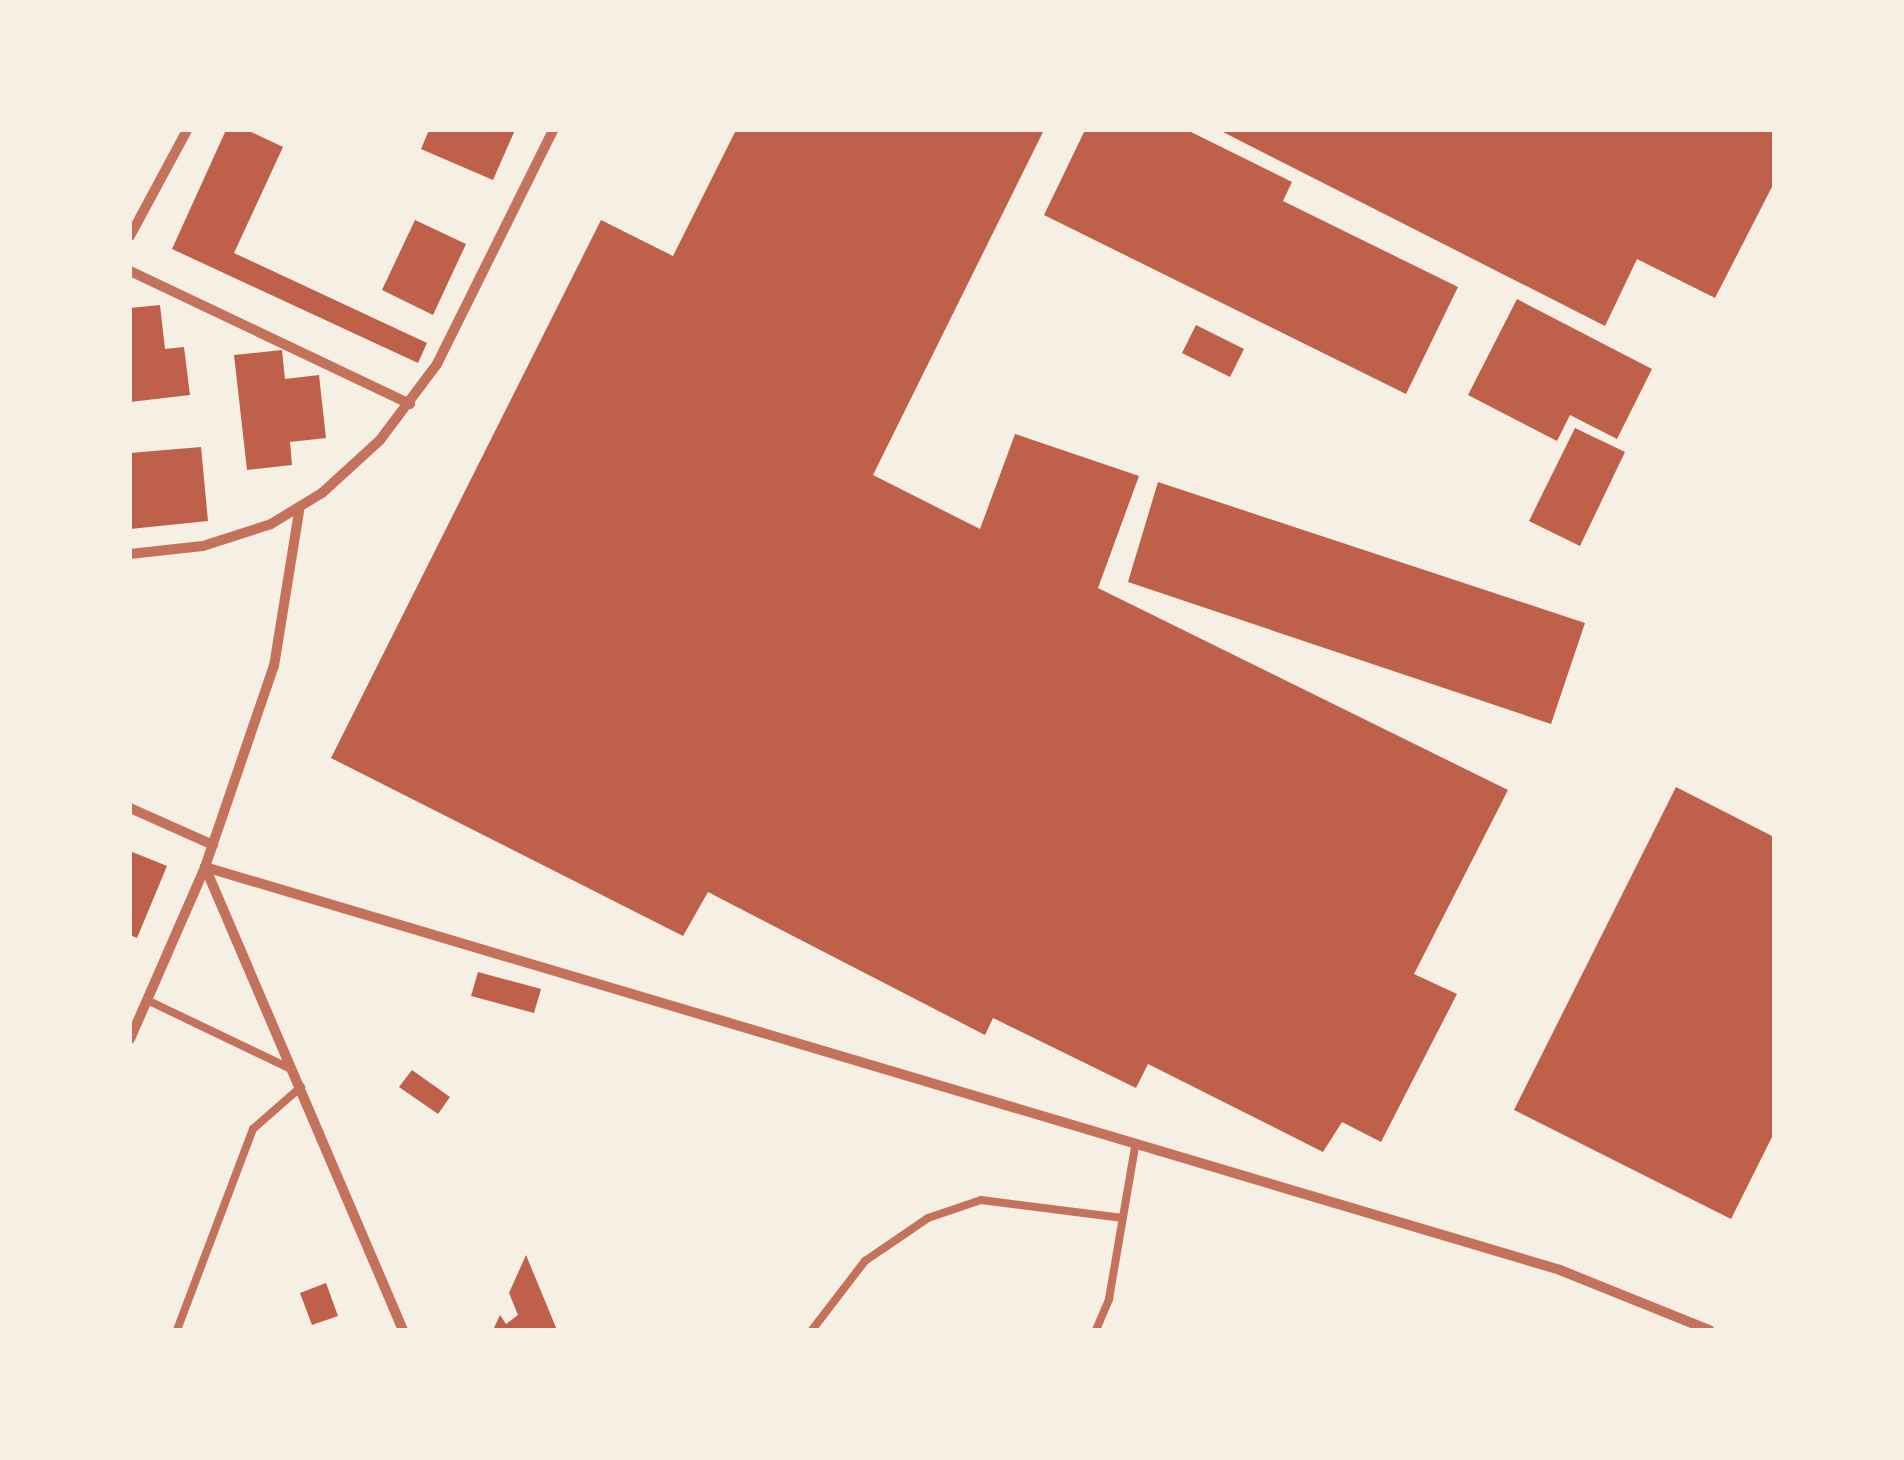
<!DOCTYPE html>
<style>
body{margin:0}
#map{position:relative;width:1904px;height:1460px;overflow:hidden;background:#f6efe4;font-family:Montserrat,sans-serif}
div>[style]{position:absolute}
[style*='--x']{left:calc(var(--x)*1px);top:calc(var(--y)*1px);width:calc(var(--w)*1px);rotate:calc(var(--a)*1deg)}
.building>*{inset:0;background:#bf614a}
.service>*{height:8px;margin:-4px;padding:0 4px;transform-origin:4px;border-radius:4px;background:#c5725c}
.minor>*{height:10px;margin:-5px;padding:0 5px;transform-origin:5px;border-radius:5px;background:#c5725c}
span{translate:-50% -50%;white-space:nowrap;text-align:center;line-height:1.15;-webkit-text-stroke:8px #f6efe4;paint-order:stroke}
.frame{position:absolute;inset:0;border:132px solid #f6efe4;pointer-events:none}
</style>
<div id="map">
<div class="building">
<div style="clip-path:polygon(226px 130px,247px 130px,283px 147px,234px 253px,427px 343px,418px 363px,172px 249px)"></div>
<div style="clip-path:polygon(429px 130px,515px 130px,493px 180px,421px 149px)"></div>
<div style="clip-path:polygon(736px 130px,1044px 130px,873px 475px,980px 529px,1015px 434px,1139px 476px,1098px 588px,1508px 790px,1414px 974px,1457px 994px,1381px 1142px,1342px 1122px,1323px 1152px,1148px 1064px,1136px 1088px,993px 1018px,985px 1035px,708px 892px,683px 936px,331px 758px,601px 220px,673px 256px)"></div>
<div style="clip-path:polygon(1085px 130px,1187px 130px,1292px 182px,1283px 201px,1458px 287px,1406px 394px,1044px 215px)"></div>
<div style="clip-path:polygon(1219px 130px,1774px 130px,1774px 183px,1715px 298px,1637px 259px,1605px 326px)"></div>
<div style="clip-path:polygon(415px 220px,466px 244px,433px 315px,382px 290px)"></div>
<div style="clip-path:polygon(1517px 299px,1652px 369px,1617px 439px,1570px 415px,1557px 441px,1468px 395px)"></div>
<div style="clip-path:polygon(160px 305px,165px 349px,184px 347px,190px 395px,130px 402px,130px 308px)"></div>
<div style="clip-path:polygon(1196px 325px,1244px 349px,1230px 377px,1182px 353px)"></div>
<div style="clip-path:polygon(282px 350px,285px 379px,319px 375px,326px 438px,290px 442px,292px 465px,247px 470px,234px 355px)"></div>
<div style="clip-path:polygon(1575px 428px,1625px 452px,1580px 546px,1529px 521px)"></div>
<div style="clip-path:polygon(201px 447px,208px 521px,130px 529px,130px 453px)"></div>
<div style="clip-path:polygon(1158px 482px,1585px 623px,1551px 724px,1128px 582px)"></div>
<div style="clip-path:polygon(1676px 787px,1774px 837px,1774px 1133px,1731px 1219px,1514px 1110px)"></div>
<div style="clip-path:polygon(130px 851px,167px 866px,137px 938px,130px 935px)"></div>
<div style="clip-path:polygon(478px 972px,541px 989px,534px 1013px,471px 996px)"></div>
<div style="clip-path:polygon(412px 1070px,450px 1097px,438px 1114px,399px 1087px)"></div>
<div style="clip-path:polygon(526px 1255px,557px 1330px,493px 1330px,500px 1315px,506px 1324px,518px 1315px,509px 1293px)"></div>
<div style="clip-path:polygon(326px 1283px,338px 1316px,312px 1325px,300px 1293px)"></div>
</div>
<div class="service">
<div style="--x:147;--y:1000;--w:160;--a:25.6"></div>
<div style="--x:177;--y:1330;--w:215;--a:-69.3"></div>
<div style="--x:253;--y:1129;--w:64;--a:-41.2"></div>
<div style="--x:812;--y:1330;--w:87;--a:-52.5"></div>
<div style="--x:865;--y:1261;--w:76;--a:-34.3"></div>
<div style="--x:928;--y:1218;--w:56;--a:-18.8"></div>
<div style="--x:981;--y:1200;--w:143;--a:7.2"></div>
<div style="--x:1096;--y:1330;--w:34;--a:-67"></div>
<div style="--x:1109;--y:1299;--w:154;--a:-80.3"></div>
</div>
<div class="minor">
<div style="--x:130;--y:236;--w:120;--a:-61.7"></div>
<div style="--x:130;--y:271;--w:310;--a:25.4"></div>
<div style="--x:130;--y:554;--w:73;--a:-6.3"></div>
<div style="--x:203;--y:546;--w:71;--a:-17.9"></div>
<div style="--x:271;--y:524;--w:60;--a:-31.3"></div>
<div style="--x:322;--y:493;--w:79;--a:-42.4"></div>
<div style="--x:380;--y:440;--w:95;--a:-53.1"></div>
<div style="--x:437;--y:364;--w:261;--a:-63.6"></div>
<div style="--x:130;--y:808;--w:91;--a:24"></div>
<div style="--x:205;--y:867;--w:1414;--a:16.56"></div>
<div style="--x:1560;--y:1270;--w:161;--a:21.9"></div>
<div style="--x:205;--y:867;--w:504;--a:66.85"></div>
<div style="--x:130;--y:1039;--w:188;--a:-66.4"></div>
<div style="--x:205;--y:867;--w:213;--a:-71.1"></div>
<div style="--x:274;--y:666;--w:157;--a:-80.8"></div>
</div>
<div class="frame"></div>
</div>
